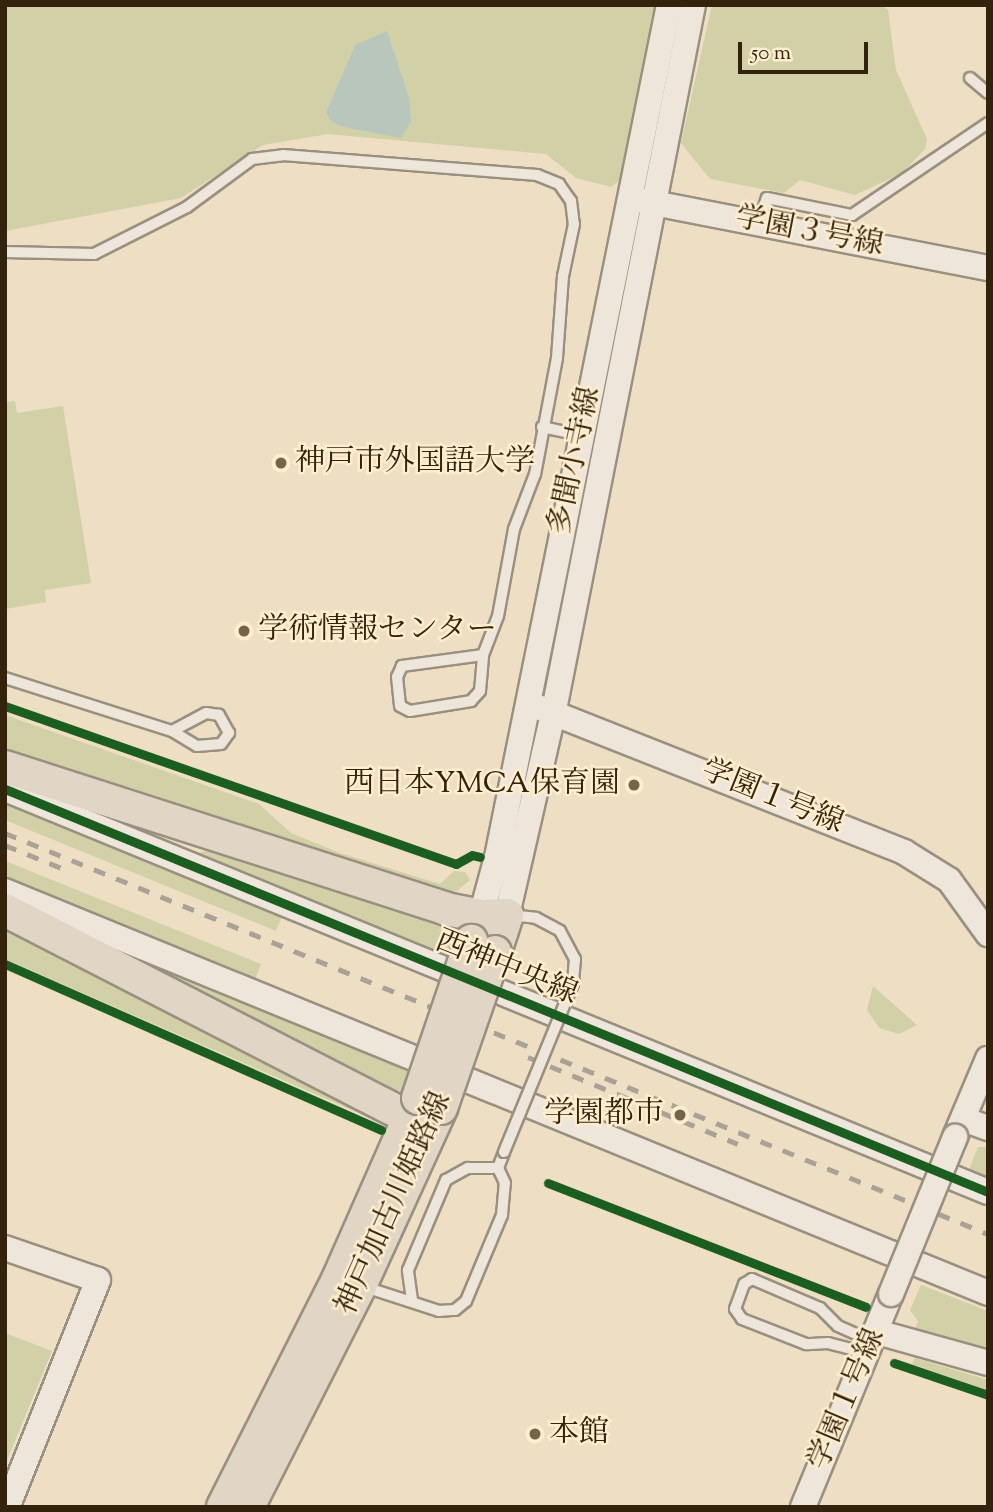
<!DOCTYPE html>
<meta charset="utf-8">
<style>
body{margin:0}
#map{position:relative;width:993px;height:1512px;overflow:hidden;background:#eddec4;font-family:"Sorts Mill Goudy","Noto Serif JP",serif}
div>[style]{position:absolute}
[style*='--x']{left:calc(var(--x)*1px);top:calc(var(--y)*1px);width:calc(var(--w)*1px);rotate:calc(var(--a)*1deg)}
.green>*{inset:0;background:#d2d0a7}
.water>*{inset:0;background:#b9c6bb}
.roads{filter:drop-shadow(2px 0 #9a907f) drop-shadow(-2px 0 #9a907f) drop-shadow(0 2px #9a907f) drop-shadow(0 -2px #9a907f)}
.service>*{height:10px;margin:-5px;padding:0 5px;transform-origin:5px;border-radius:5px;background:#eee6da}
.tertiary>*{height:24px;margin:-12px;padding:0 12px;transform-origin:12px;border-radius:12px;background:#eee6da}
.primary>*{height:32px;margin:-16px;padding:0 16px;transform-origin:16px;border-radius:16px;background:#e1d6c5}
.rail>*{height:5px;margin-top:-2.5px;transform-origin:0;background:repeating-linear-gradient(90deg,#aaa297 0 12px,transparent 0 24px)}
.bridges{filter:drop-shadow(2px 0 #9a907f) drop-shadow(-2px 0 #9a907f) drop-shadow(0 2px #9a907f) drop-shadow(0 -2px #9a907f)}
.service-bridge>*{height:10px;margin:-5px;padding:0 5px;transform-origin:5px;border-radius:5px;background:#eee6da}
.tertiary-bridge>*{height:24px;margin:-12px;padding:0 12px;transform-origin:12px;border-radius:12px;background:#eee6da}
.primary-bridge>*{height:32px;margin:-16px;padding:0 16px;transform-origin:16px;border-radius:16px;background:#e1d6c5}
.cycleway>*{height:9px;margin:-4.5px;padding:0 4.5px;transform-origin:4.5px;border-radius:4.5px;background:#1b5e20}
.dots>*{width:19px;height:19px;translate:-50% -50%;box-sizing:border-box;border:4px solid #feedce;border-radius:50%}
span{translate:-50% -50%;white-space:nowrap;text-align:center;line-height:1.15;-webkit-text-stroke:5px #feedce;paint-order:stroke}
.street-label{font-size:30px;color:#34230c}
.poi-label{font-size:30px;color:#34230c}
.left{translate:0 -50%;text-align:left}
.right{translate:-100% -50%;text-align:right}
.frame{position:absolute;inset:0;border:7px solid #34230c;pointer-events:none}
.scale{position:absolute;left:738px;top:42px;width:130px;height:32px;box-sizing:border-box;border:4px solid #34230c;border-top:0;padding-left:9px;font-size:21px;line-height:24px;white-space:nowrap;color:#34230c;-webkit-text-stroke:5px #feedce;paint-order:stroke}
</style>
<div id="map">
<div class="green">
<div style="clip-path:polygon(evenodd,5px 5px,657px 5px,624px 177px,611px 187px,576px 178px,546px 154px,328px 134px,263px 145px,181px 198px,5px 231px,5px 5px,386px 32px,409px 97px,401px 137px,343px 127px,330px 121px,326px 112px,355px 45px,386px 32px)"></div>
<div style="clip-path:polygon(712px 5px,882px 5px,888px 10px,896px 70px,927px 139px,925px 149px,902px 173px,855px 195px,800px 180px,784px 193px,710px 179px,681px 143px)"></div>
<div style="clip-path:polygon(15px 401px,17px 413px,63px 406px,91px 583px,45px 590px,46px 602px,5px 609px,5px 402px)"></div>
<div style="clip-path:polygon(5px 715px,259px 804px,291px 833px,340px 853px,440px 884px,454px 871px,465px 872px,470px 880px,457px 891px,444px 892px,5px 757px)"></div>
<div style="clip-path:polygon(5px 804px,282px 916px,276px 931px,5px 820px)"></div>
<div style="clip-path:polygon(218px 848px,427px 917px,456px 936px,447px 960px,198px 853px)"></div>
<div style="clip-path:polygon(5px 861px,261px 964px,254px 982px,5px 881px)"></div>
<div style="clip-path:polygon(5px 927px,374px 1110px,370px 1118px,5px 959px)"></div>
<div style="clip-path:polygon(146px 964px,409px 1071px,402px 1091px,386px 1089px,143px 971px)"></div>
<div style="clip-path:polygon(873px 986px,917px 1025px,899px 1034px,879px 1028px,867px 1010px)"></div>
<div style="clip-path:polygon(978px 1147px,988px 1147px,988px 1178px,969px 1170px)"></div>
<div style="clip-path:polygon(921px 1285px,988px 1311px,988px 1352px,914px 1332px,918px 1321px,910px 1310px)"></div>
<div style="clip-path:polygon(5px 1333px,52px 1351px,5px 1465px)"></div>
<div style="clip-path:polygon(915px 1358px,988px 1380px,988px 1391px,912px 1364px)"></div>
</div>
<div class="water">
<div style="clip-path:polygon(387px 31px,409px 97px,411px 122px,401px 138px,343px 127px,330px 121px,326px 112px,355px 45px)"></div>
</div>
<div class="roads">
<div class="service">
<div style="--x:970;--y:78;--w:23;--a:40"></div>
<div style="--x:759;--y:222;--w:25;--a:-72"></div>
<div style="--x:767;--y:198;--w:87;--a:11.3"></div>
<div style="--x:852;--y:215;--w:164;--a:-34.1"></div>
<div style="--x:5;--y:252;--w:89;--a:1.3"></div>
<div style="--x:94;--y:254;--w:104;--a:-26.8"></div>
<div style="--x:187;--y:207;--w:81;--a:-36.4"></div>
<div style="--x:252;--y:159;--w:31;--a:-7"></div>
<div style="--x:283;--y:155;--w:255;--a:4.5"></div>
<div style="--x:537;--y:175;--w:24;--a:22"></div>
<div style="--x:559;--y:184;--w:21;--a:55"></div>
<div style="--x:571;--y:201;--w:23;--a:83"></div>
<div style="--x:574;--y:224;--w:53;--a:101.9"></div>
<div style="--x:563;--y:276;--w:82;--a:94.2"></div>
<div style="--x:557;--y:358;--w:118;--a:100.7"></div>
<div style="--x:535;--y:474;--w:59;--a:110.9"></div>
<div style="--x:514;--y:529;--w:88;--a:100.4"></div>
<div style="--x:498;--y:616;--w:42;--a:111"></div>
<div style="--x:483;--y:655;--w:82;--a:172.3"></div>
<div style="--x:402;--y:666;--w:12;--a:114"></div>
<div style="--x:397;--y:677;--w:29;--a:84"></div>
<div style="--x:400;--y:706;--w:11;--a:27"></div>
<div style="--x:410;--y:711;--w:62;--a:-9.3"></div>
<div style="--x:471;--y:701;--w:13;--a:-48"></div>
<div style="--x:480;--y:691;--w:36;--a:-85"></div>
<div style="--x:542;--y:427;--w:40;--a:12"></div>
<div style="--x:5;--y:678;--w:175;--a:17.6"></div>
<div style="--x:172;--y:731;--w:29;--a:31"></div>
<div style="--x:197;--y:746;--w:24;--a:-5"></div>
<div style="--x:221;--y:744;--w:14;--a:-54"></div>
<div style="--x:229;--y:733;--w:21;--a:-119"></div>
<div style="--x:219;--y:715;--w:13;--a:-171"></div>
<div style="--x:206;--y:713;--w:38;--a:152"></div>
<div style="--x:509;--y:915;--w:27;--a:6"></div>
<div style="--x:536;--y:918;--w:27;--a:28"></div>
<div style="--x:560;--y:931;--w:32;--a:62"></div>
<div style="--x:575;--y:959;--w:25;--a:95"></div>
<div style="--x:362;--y:1286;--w:81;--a:18"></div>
<div style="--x:439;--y:1311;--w:16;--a:-4"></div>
<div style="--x:455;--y:1310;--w:14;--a:-39"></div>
<div style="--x:466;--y:1301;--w:93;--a:-67.3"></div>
<div style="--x:502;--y:1215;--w:32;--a:-85"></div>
<div style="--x:505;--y:1183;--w:17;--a:-115"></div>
<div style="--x:498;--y:1168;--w:17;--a:-69"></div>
<div style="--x:412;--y:1300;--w:30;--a:-98"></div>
<div style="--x:408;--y:1270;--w:98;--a:-67.1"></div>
<div style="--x:446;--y:1180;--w:25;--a:-29"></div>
<div style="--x:468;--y:1168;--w:30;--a:0"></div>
<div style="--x:867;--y:1353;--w:40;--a:-165.6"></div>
<div style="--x:828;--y:1343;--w:22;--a:177"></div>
<div style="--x:806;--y:1344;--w:69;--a:-158.7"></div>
<div style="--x:742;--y:1319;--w:12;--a:-125"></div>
<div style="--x:735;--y:1309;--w:27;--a:-70"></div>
<div style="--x:744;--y:1284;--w:9;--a:-32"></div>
<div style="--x:752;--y:1279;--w:74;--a:23.1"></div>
<div style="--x:820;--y:1308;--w:25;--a:45"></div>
<div style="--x:838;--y:1326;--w:36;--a:24"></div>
</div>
<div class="tertiary">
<div style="--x:638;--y:200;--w:357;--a:11"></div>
<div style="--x:538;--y:707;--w:394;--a:21.6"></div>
<div style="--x:904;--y:852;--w:53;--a:31.9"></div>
<div style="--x:949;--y:880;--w:67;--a:54.2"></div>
<div style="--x:5;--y:789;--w:1062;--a:22.29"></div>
<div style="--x:5;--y:891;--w:1062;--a:22.24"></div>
<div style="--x:507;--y:915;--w:210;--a:-77.1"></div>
<div style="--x:554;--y:710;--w:719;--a:-78.85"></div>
<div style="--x:481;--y:916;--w:61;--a:-74.8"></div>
<div style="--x:497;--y:857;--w:869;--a:-78.59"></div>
<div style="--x:963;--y:1119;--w:27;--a:20"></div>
<div style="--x:955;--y:1137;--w:85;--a:-67.1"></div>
<div style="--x:5;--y:1248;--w:98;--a:19"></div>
<div style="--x:98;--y:1280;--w:245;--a:111.8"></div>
<div style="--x:877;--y:1332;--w:115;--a:15.6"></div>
<div style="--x:803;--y:1507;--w:230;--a:-67.6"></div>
</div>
<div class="primary">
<div style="--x:5;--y:767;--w:463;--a:17.8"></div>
<div style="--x:446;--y:909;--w:36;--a:11"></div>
<div style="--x:481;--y:916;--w:26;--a:-2"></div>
<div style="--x:507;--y:915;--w:39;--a:108"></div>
<div style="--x:5;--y:910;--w:455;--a:27.2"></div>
<div style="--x:223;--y:1507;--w:258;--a:-63.2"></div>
<div style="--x:339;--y:1277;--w:196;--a:-66.2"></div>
<div style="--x:248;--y:1507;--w:248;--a:-63.1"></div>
<div style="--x:360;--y:1286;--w:196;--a:-65.5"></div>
</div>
</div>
<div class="rail">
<div style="--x:5;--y:833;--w:1062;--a:22.19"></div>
<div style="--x:5;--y:845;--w:64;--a:22.1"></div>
<div style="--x:528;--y:1057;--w:227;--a:22.5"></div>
</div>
<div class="bridges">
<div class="service-bridge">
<div style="--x:504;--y:1152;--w:182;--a:-67.7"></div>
</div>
<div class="tertiary-bridge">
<div style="--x:891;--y:1294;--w:170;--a:-67.8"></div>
</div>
<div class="primary-bridge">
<div style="--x:418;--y:1098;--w:166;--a:-71.3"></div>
<div style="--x:441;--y:1108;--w:165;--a:-70.9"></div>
</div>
</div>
<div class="cycleway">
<div style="--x:5;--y:706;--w:478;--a:19.3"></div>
<div style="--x:456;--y:864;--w:18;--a:-29"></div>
<div style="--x:472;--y:855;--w:8;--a:14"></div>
<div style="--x:5;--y:789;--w:1062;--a:22.29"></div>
<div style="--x:5;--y:964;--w:411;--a:23.8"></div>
<div style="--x:548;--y:1183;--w:341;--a:21.3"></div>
<div style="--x:894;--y:1363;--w:99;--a:18.8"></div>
</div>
<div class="dots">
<div style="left:281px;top:463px;background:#75644c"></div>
<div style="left:244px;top:631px;background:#75644c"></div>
<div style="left:634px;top:785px;background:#75644c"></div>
<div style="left:680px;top:1115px;background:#75644c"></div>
<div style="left:535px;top:1434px;background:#75644c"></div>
</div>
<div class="street-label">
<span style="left:809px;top:233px;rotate:11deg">学園３号線</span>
<span style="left:576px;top:461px;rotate:-78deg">多聞小寺線</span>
<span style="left:772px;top:798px;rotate:22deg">学園１号線</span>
<span style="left:506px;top:969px;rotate:22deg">西神中央線</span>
<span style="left:395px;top:1204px;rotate:-66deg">神戸加古川姫路線</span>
<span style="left:848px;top:1400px;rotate:-67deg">学園１号線</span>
</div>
<div class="poi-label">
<span class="left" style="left:295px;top:463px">神戸市外国語大学</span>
<span class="left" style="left:258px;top:631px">学術情報センター</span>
<span class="right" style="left:620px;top:785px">西日本YMCA保育園</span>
<span class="right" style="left:664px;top:1115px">学園都市</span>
<span class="left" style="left:549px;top:1434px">本館</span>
</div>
<div class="frame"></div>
<div class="scale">50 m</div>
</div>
